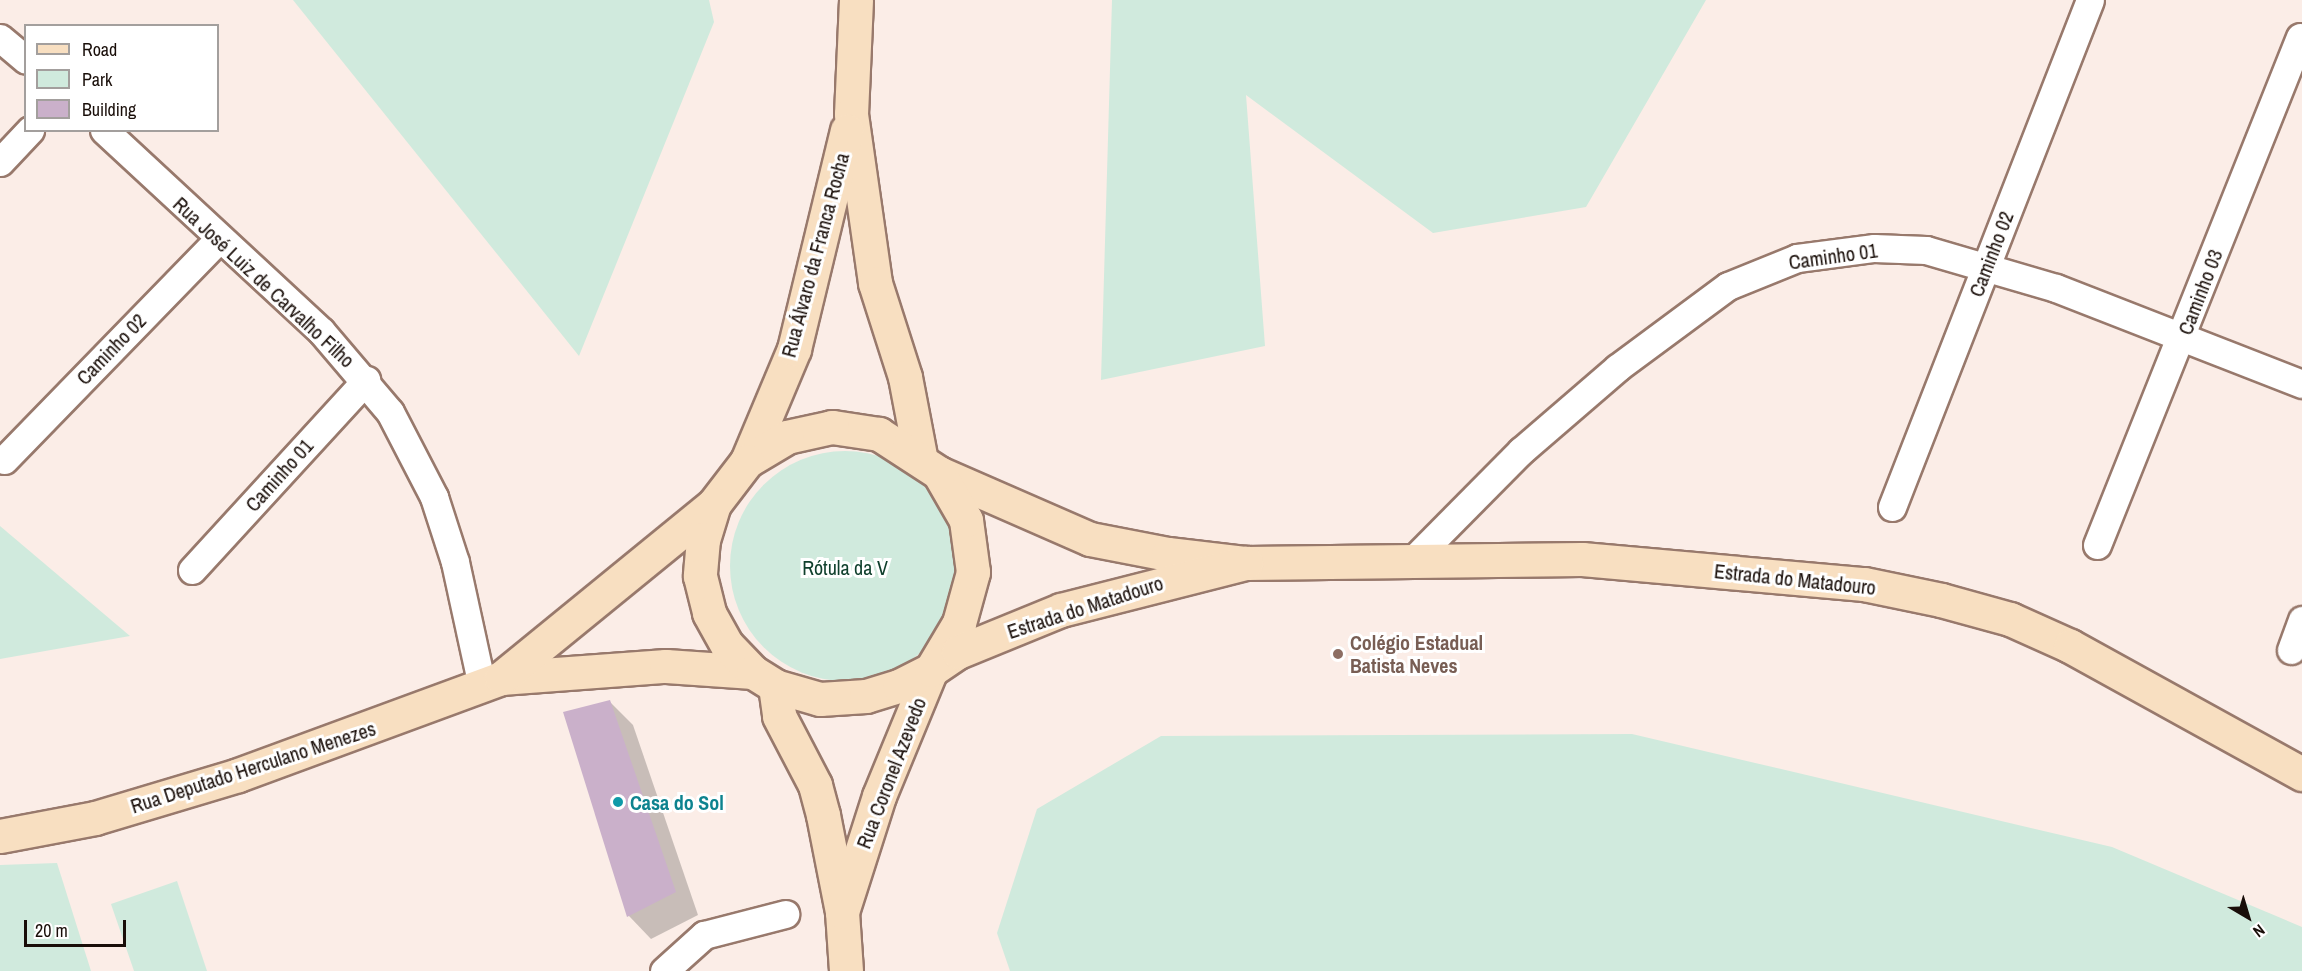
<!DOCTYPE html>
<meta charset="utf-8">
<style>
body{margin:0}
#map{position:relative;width:2302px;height:971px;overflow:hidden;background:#fbede7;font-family:"Archivo Narrow",sans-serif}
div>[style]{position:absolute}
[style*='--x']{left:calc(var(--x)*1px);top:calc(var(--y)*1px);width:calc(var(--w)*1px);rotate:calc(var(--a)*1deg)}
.green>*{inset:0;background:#d0eadd}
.round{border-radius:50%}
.shadow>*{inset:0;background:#0003}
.building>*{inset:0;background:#cab0ca}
.roads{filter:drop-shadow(2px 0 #98796c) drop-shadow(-2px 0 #98796c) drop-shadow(0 2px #98796c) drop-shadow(0 -2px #98796c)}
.minor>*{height:27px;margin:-13.5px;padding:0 13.5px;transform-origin:13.5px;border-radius:13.5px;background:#fff}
.secondary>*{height:33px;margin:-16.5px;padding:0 16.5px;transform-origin:16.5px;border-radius:16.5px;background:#f8dfc1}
.dots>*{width:16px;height:16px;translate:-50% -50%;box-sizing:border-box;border:3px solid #fff;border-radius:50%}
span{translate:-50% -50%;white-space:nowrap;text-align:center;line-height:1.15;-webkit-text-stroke:6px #fff;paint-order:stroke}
.street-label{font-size:20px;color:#190e09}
.park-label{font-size:20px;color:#10402d}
.education-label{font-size:20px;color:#785e54;font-weight:700}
.left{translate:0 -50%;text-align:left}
.culture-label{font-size:20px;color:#0d838f;font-weight:700}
.legend{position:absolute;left:24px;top:24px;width:195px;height:108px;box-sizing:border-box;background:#fff;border:2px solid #a39f9d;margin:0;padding:8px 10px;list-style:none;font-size:18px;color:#190e09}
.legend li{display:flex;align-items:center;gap:12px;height:30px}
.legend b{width:30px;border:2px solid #a39f9d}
.north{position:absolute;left:2218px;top:887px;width:60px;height:60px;-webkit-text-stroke:4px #fff;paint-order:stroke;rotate:142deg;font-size:16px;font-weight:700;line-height:24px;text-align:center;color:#190e09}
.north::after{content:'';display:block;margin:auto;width:21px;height:27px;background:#190e09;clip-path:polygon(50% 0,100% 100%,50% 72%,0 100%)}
.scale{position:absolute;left:24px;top:920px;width:102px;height:27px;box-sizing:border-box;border:3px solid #190e09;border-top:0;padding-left:8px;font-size:18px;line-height:21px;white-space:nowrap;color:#190e09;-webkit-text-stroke:4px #fff;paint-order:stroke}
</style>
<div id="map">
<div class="green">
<div style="clip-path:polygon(293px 0,709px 0,714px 22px,579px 356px)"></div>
<div style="clip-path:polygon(1112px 0,1706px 0,1586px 207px,1433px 233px,1246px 95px,1265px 346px,1101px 380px)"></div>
<div class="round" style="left:730px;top:451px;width:230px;height:230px"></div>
<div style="clip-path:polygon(0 526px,130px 636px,0 659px)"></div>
<div style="clip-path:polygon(1632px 734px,2112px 847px,2302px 927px,2302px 971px,1010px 971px,997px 933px,1037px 809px,1161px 736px)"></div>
<div style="clip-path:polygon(57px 863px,91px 971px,0 971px,0 865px)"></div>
<div style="clip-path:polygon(177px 881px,207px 971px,134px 971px,111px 904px)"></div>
</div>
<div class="shadow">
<div style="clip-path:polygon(610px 702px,633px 725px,698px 915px,651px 939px,629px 916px,564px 713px)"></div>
</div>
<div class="building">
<div style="clip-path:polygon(610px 700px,676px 892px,627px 917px,563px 712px)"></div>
</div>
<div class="roads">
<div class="minor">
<div style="--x:0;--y:38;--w:34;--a:40"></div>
<div style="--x:104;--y:130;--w:296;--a:42.8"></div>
<div style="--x:321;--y:331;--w:106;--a:49.6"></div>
<div style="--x:390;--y:412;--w:96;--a:62.6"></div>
<div style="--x:434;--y:497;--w:68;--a:72.1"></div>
<div style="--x:455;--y:562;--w:127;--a:77.7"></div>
<div style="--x:0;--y:162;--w:44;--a:-46.8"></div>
<div style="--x:4;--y:460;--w:308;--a:-45.8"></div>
<div style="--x:1892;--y:507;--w:544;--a:-68.67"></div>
<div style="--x:2097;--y:545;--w:547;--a:-68.22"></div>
<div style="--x:1412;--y:561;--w:155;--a:-45.3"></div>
<div style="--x:1521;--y:451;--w:127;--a:-40.8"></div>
<div style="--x:1617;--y:368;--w:138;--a:-36.5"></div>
<div style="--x:1728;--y:286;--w:74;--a:-22.1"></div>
<div style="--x:1797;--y:258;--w:78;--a:-7.4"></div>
<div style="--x:1874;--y:248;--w:52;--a:2.2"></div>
<div style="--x:1926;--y:250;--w:135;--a:16.3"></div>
<div style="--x:2056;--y:288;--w:264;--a:21.3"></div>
<div style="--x:192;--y:570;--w:258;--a:-47.5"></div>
<div style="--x:2291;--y:650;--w:32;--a:-70"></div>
<div style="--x:664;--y:971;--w:54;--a:-42"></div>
<div style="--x:704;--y:935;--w:84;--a:-14.5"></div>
</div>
<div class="secondary">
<div style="--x:856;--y:0;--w:114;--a:92.5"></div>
<div style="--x:851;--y:114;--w:171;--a:81.9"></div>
<div style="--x:875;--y:283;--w:99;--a:72.3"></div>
<div style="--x:905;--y:377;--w:80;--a:79.2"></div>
<div style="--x:747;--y:461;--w:121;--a:-67.2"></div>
<div style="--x:794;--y:349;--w:225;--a:-76.4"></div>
<div style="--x:939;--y:473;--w:165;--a:23.6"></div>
<div style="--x:1090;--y:539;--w:79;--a:10.9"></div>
<div style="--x:1168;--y:554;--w:79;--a:6.6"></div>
<div style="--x:1246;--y:563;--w:336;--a:-0.7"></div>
<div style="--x:1582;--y:559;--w:283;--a:5.1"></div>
<div style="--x:1864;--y:584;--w:79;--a:11.7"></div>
<div style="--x:1941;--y:600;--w:72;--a:15.4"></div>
<div style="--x:2010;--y:619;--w:66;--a:24.2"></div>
<div style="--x:2070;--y:646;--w:265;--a:28.9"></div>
<div style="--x:501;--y:678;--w:165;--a:-4.2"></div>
<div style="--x:666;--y:666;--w:87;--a:3.9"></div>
<div style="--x:775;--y:686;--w:30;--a:82"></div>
<div style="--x:779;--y:716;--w:78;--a:62.4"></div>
<div style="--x:815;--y:785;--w:31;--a:75"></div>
<div style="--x:823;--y:815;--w:99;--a:78.9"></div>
<div style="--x:842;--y:912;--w:59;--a:86.1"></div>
<div style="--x:0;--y:836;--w:97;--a:-10.7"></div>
<div style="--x:95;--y:818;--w:149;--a:-16.7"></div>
<div style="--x:238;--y:775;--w:280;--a:-20.2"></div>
<div style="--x:501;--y:678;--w:274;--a:-39.2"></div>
<div style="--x:842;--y:912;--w:122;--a:-72.3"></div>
<div style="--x:879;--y:796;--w:136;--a:-67.6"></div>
<div style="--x:931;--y:670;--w:55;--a:-59.2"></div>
<div style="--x:959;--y:623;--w:53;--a:-74.6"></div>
<div style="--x:973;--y:572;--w:52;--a:-97.7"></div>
<div style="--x:966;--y:520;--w:54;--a:-119.9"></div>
<div style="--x:939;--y:473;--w:72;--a:-147"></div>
<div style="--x:879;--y:434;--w:48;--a:-171.5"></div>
<div style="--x:832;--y:427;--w:46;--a:167.5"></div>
<div style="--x:787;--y:437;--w:47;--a:149"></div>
<div style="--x:747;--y:461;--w:54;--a:127.5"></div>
<div style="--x:714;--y:504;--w:37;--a:107"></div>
<div style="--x:703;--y:539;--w:37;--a:95"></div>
<div style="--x:700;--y:576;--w:38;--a:76"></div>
<div style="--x:709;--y:613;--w:37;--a:61"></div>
<div style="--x:727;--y:645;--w:37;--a:46"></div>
<div style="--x:753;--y:672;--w:26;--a:32"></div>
<div style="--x:775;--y:686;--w:47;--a:16.1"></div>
<div style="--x:820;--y:699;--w:46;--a:-3.7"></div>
<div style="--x:866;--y:696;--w:34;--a:-17"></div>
<div style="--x:899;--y:686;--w:36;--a:-27"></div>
<div style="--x:931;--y:670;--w:32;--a:-34"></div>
<div style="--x:958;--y:652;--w:111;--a:-22.2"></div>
<div style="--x:1061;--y:610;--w:191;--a:-14.3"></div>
</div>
</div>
<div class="dots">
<div style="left:1338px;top:654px;background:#8d6e63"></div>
<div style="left:618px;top:802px;background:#0f9aa8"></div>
</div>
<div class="street-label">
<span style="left:1991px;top:254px;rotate:-69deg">Caminho 02</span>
<span style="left:815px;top:255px;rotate:-75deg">Rua Álvaro da Franca Rocha</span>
<span style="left:1833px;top:256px;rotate:-8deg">Caminho 01</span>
<span style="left:264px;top:282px;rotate:43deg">Rua José Luiz de Carvalho Filho</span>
<span style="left:2200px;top:292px;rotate:-69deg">Caminho 03</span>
<span style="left:111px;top:349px;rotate:-46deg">Caminho 02</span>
<span style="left:279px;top:475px;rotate:-48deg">Caminho 01</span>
<span style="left:1795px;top:579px;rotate:6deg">Estrada do Matadouro</span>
<span style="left:1085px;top:607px;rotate:-18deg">Estrada do Matadouro</span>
<span style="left:253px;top:767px;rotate:-18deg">Rua Deputado Herculano Menezes</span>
<span style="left:891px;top:773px;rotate:-69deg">Rua Coronel Azevedo</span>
</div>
<div class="park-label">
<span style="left:845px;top:567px">Rótula da V</span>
</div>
<div class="education-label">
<span class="left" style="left:1350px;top:654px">Colégio Estadual<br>Batista Neves</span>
</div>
<div class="culture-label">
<span class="left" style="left:630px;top:802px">Casa do Sol</span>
</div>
<ul class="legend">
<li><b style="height:8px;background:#f8dfc1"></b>Road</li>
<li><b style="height:16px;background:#d0eadd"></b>Park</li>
<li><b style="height:16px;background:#cab0ca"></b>Building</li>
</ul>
<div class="north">N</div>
<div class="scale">20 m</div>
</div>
